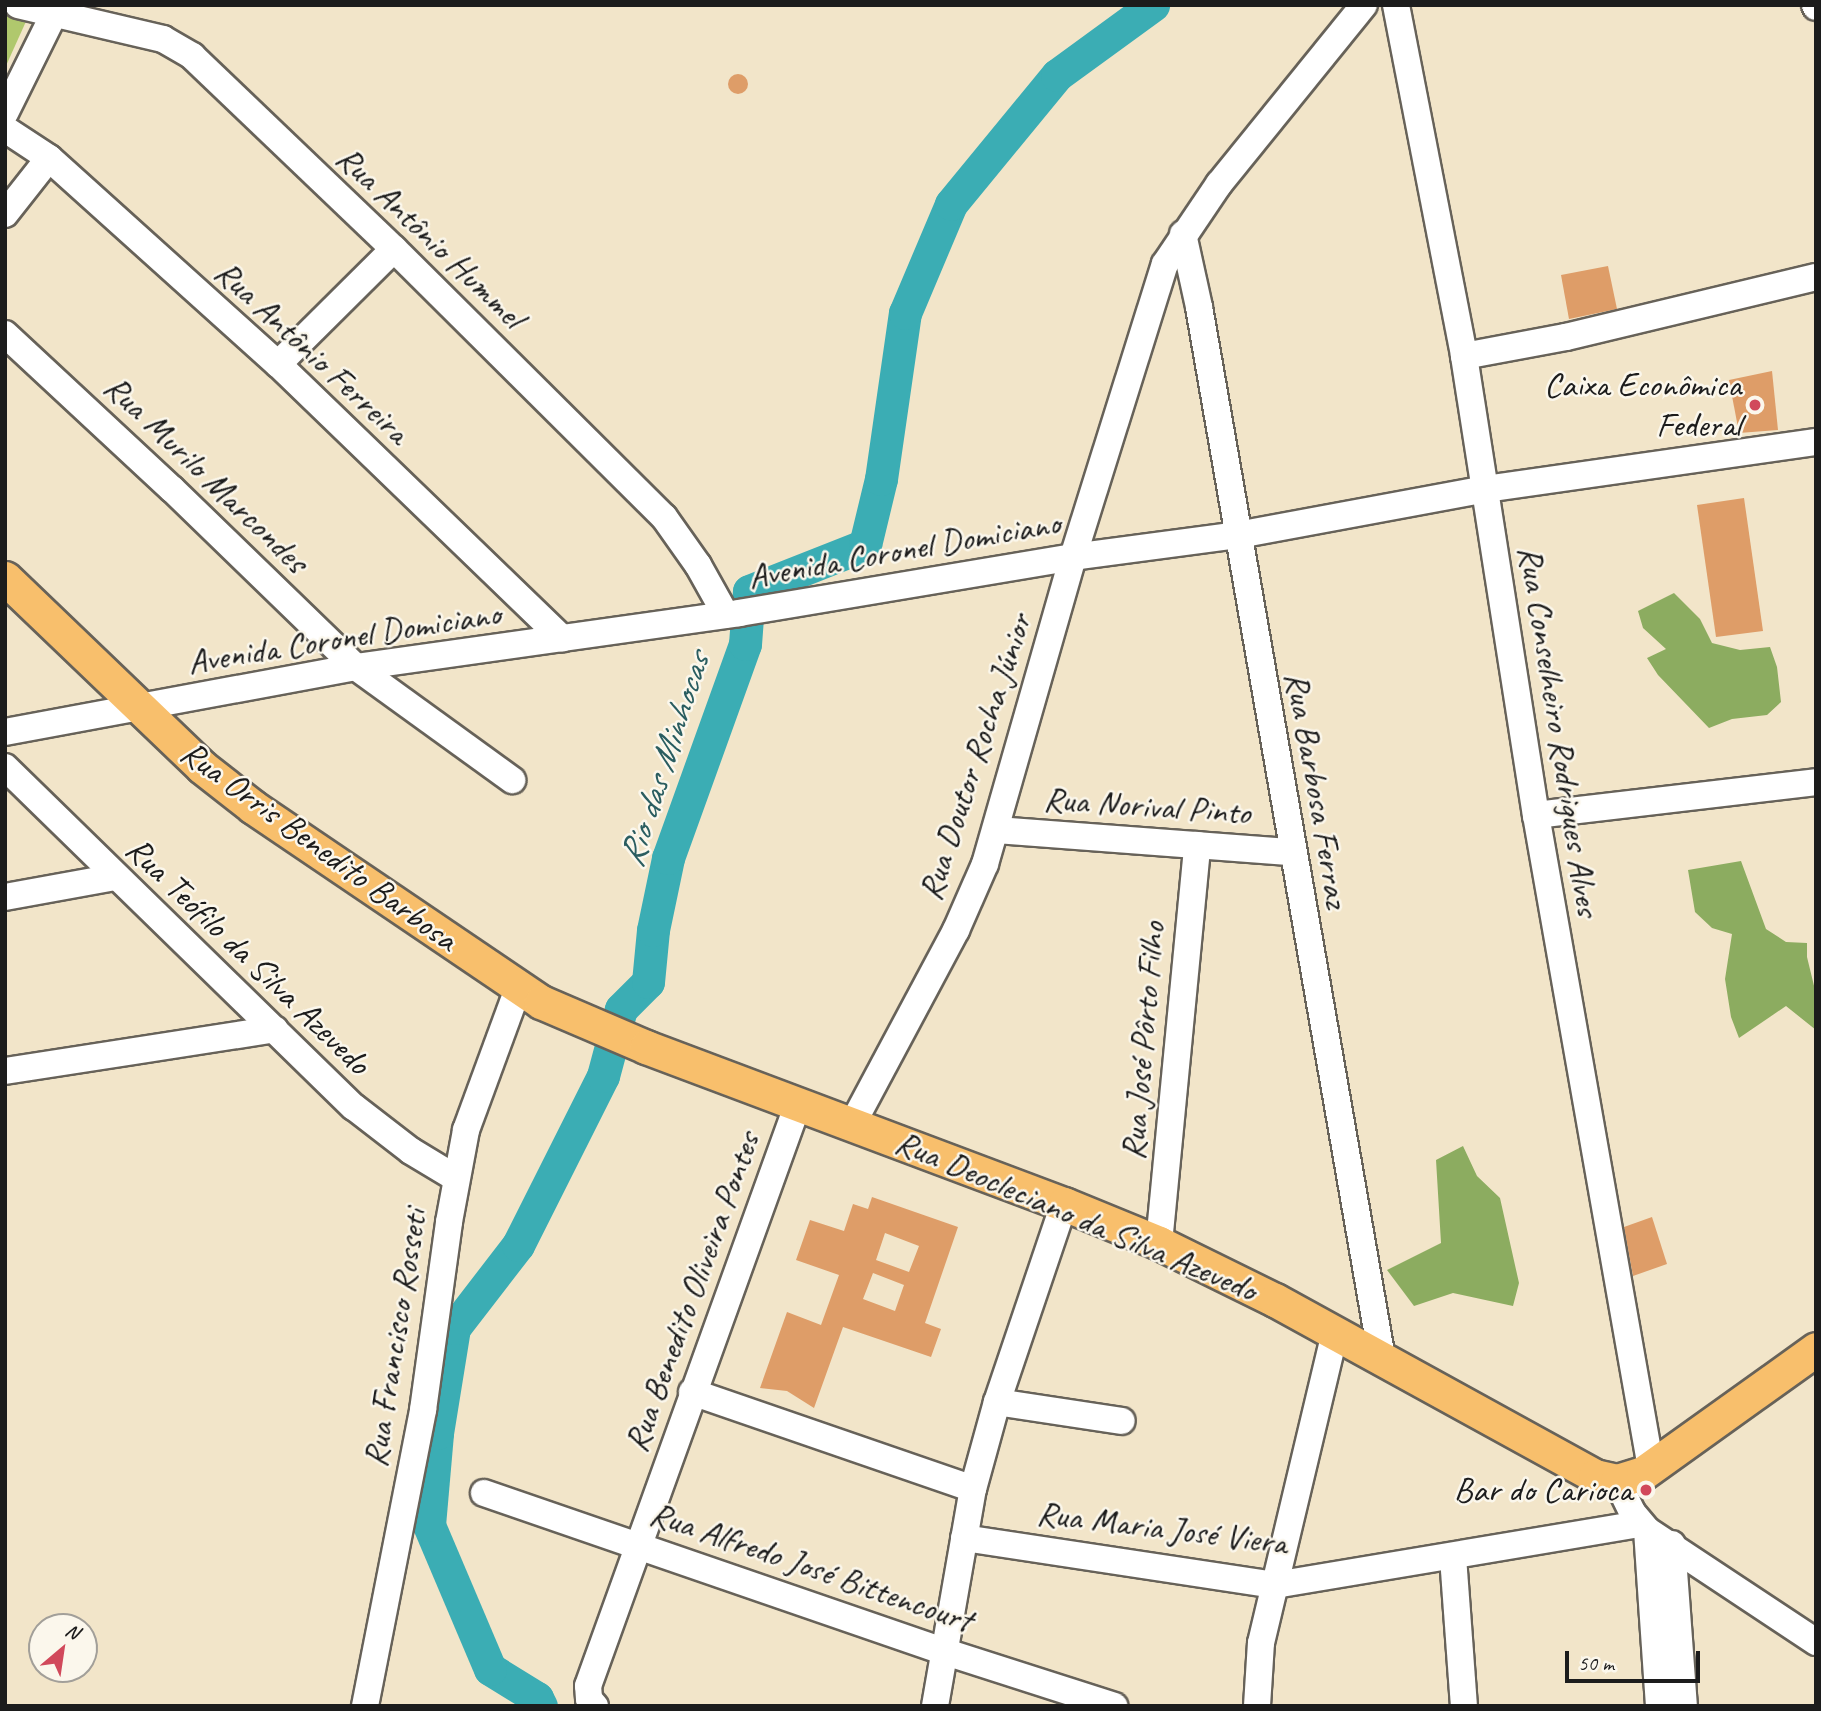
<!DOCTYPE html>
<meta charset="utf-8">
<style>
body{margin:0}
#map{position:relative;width:1821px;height:1711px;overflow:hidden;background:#f2e5c9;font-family:Caveat,sans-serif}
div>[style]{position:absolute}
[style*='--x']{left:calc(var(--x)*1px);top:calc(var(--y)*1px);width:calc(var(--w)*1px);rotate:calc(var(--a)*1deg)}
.green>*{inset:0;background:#b0c86d}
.forest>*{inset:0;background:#8cac60}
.river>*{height:33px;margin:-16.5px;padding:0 16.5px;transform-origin:16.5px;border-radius:16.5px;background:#3badb4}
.building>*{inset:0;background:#de9d68}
.round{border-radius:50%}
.roads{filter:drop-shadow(2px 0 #676259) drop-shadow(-2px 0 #676259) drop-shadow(0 2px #676259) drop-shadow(0 -2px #676259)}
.minor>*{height:26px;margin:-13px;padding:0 13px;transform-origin:13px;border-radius:13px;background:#fff}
.major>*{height:33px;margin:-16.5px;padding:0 16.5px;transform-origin:16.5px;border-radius:16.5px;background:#f8bf6c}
.dots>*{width:19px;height:19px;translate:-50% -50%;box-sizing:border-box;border:4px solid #fbf7ec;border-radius:50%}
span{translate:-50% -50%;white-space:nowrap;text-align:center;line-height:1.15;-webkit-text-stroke:5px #fbf7ec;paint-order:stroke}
.street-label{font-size:35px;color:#1c1c1c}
.poi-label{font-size:35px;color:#1c1c1c}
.right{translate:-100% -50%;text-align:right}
.water-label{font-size:37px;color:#2a5d60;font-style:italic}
.frame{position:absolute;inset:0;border:7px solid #1c1c1c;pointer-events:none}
.north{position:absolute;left:28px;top:1613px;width:70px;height:70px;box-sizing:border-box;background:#fbf7ec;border:2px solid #a29f99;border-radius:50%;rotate:29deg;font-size:19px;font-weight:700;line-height:28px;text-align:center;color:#1c1c1c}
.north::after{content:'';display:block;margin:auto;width:24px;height:32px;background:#d1495b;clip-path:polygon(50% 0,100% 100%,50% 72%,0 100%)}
.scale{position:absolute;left:1565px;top:1651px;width:135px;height:32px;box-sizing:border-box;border:4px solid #1c1c1c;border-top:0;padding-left:9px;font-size:21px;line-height:24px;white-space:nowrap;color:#1c1c1c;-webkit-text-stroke:5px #fbf7ec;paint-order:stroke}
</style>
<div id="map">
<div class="green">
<div style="clip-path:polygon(5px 13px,28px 17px,5px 68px)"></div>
</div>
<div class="forest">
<div style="clip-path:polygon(1674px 593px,1700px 619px,1712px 643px,1740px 650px,1770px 647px,1777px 667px,1781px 702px,1767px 715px,1732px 719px,1709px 728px,1658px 675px,1647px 658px,1666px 649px,1643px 628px,1638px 611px)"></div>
<div style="clip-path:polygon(1741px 861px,1766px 929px,1786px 942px,1807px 943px,1807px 957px,1816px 994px,1816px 1030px,1786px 1006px,1739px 1038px,1731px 1017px,1725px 979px,1732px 934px,1712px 928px,1695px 912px,1688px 870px)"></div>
<div style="clip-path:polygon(1463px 1146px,1477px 1176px,1500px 1198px,1519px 1283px,1513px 1306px,1453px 1293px,1414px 1306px,1387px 1270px,1441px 1243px,1436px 1160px)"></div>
</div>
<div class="river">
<div style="--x:541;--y:1706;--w:9;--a:-117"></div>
<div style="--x:537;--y:1698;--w:55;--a:-148.3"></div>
<div style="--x:490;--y:1669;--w:156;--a:-113"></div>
<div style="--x:429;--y:1525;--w:92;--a:-85"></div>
<div style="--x:437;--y:1433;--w:106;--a:-80.8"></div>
<div style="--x:454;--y:1328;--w:105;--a:-52.4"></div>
<div style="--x:518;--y:1245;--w:189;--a:-63.3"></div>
<div style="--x:603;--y:1076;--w:69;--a:-75"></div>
<div style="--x:621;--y:1009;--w:38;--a:-45"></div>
<div style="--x:648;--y:982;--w:52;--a:-84.5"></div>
<div style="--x:653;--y:930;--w:74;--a:-78.2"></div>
<div style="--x:668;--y:858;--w:227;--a:-70.2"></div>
<div style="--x:745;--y:644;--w:53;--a:-85.7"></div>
<div style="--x:749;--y:591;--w:125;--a:-21.6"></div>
<div style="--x:865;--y:545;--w:68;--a:-76.4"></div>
<div style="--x:881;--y:479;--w:168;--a:-81.8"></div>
<div style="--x:905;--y:313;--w:118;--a:-67.1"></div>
<div style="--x:951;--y:204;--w:167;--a:-50.6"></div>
<div style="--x:1057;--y:75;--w:119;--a:-36.1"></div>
</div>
<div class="building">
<div class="round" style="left:728px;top:74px;width:20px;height:20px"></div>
<div style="clip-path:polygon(1608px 266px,1617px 309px,1569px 319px,1561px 275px)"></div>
<div style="clip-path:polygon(1772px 371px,1778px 430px,1739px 433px,1729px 380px)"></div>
<div style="clip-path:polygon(1744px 498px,1763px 631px,1716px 637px,1697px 505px)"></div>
<div style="clip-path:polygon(evenodd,872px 1197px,958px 1227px,925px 1323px,941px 1329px,931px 1357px,843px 1327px,814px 1408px,787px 1391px,760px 1388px,787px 1312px,821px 1325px,839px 1275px,796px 1260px,810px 1220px,844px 1231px,853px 1204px,868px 1209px,872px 1197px,885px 1233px,919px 1246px,909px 1272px,876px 1260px,885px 1233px,872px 1197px,873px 1273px,904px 1285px,895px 1311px,863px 1299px,873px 1273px)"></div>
<div style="clip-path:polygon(1652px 1217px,1667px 1264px,1633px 1276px,1624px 1227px)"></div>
</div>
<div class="roads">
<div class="minor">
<div style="--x:18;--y:5;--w:149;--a:13.2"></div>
<div style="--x:163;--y:39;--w:34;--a:30"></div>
<div style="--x:192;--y:56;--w:279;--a:43.7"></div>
<div style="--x:394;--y:249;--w:380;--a:44.8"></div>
<div style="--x:664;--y:517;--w:59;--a:54.7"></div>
<div style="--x:698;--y:565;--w:57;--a:60.8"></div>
<div style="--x:1396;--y:5;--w:358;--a:79"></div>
<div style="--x:1464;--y:356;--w:465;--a:81.1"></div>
<div style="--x:1536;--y:815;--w:663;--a:80.01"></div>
<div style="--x:1815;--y:5;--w:2;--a:63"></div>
<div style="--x:5;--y:113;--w:113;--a:-63.7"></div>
<div style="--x:5;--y:129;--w:53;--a:33.4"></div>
<div style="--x:49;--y:158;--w:308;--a:42"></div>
<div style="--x:278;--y:364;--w:395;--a:44"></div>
<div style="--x:5;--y:214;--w:71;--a:-51.8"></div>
<div style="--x:1183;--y:234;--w:75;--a:77.6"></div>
<div style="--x:1199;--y:307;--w:1068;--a:80.13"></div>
<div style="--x:5;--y:334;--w:228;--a:42.9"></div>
<div style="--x:172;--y:489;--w:256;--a:44.1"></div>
<div style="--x:356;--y:667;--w:193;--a:35.9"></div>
<div style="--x:1464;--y:356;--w:104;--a:-10.6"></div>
<div style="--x:1566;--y:337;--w:257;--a:-13.5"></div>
<div style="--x:278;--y:364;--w:163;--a:-44.8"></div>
<div style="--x:5;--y:732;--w:357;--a:-10.5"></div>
<div style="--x:356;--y:667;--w:387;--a:-8"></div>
<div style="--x:739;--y:613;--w:339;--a:-9.5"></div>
<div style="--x:1073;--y:557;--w:166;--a:-7.6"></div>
<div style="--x:1238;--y:535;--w:251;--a:-10.5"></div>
<div style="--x:1485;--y:489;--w:334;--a:-8.1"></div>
<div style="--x:5;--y:767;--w:487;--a:44.3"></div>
<div style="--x:354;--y:1107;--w:72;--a:37.7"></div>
<div style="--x:411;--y:1151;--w:52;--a:31"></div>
<div style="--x:1536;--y:815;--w:282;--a:-6.7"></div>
<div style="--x:996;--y:830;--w:297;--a:4.3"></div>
<div style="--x:5;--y:897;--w:112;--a:-10.3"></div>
<div style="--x:5;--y:1071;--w:273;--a:-8.8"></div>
<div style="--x:853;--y:1123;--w:219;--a:-61.9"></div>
<div style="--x:956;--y:930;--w:72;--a:-66.3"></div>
<div style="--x:985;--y:864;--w:319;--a:-74"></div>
<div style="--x:1073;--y:557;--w:307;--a:-72.6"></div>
<div style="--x:1165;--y:264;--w:97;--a:-56"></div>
<div style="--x:1219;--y:184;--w:230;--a:-51"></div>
<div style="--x:1159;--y:1243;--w:400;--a:-84.5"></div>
<div style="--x:692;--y:1392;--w:297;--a:19"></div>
<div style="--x:997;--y:1402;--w:126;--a:8.6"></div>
<div style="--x:1617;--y:1481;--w:34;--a:64"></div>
<div style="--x:1632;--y:1512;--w:23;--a:50"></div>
<div style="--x:1647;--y:1530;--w:203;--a:33.5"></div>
<div style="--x:484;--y:1493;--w:485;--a:19"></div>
<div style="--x:943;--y:1651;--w:180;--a:17.8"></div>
<div style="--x:1647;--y:1530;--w:176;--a:86.1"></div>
<div style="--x:964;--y:1538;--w:315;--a:8.6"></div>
<div style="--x:1275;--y:1585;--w:371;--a:-9.5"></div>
<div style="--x:1672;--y:1544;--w:162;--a:85.8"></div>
<div style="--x:1453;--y:1557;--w:149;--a:85.8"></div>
<div style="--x:365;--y:1706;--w:302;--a:-78.9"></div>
<div style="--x:423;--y:1410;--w:190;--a:-82.1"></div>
<div style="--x:449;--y:1222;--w:94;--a:-79.5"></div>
<div style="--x:466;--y:1130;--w:150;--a:-69.8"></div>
<div style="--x:595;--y:1706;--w:9;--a:-131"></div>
<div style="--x:589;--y:1699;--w:13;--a:-94"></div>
<div style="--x:588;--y:1686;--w:619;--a:-70.16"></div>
<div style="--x:935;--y:1706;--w:220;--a:-80.1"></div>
<div style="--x:973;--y:1489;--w:90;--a:-74.6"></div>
<div style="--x:997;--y:1402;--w:209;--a:-71.3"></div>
<div style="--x:1257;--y:1706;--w:63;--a:-86.4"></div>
<div style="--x:1261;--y:1643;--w:320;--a:-76.6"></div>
</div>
<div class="major">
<div style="--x:5;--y:578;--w:273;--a:43.8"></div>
<div style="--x:202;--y:767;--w:65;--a:38.1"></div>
<div style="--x:253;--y:807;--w:348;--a:34.1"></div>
<div style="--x:541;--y:1002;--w:114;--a:23.2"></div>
<div style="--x:646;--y:1047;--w:447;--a:20.6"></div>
<div style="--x:1064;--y:1204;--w:103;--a:22.3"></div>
<div style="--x:1159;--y:1243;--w:129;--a:26.2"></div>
<div style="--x:1275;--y:1300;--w:365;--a:28.8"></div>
<div style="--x:1595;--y:1476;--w:23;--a:13"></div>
<div style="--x:1617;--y:1481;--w:27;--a:-17"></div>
<div style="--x:1643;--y:1473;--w:213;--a:-35.6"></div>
</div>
</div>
<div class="dots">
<div style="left:1755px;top:405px;background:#d1495b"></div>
<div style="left:1646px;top:1490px;background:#d1495b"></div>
</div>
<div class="street-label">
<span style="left:430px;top:237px;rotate:44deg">Rua Antônio Hummel</span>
<span style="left:312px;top:352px;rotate:43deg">Rua Antônio Ferreira</span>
<span style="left:206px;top:474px;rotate:44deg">Rua Murilo Marcondes</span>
<span style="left:904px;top:550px;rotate:-10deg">Avenida Coronel Domiciano</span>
<span style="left:344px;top:638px;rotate:-9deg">Avenida Coronel Domiciano</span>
<span style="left:1559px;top:731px;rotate:81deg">Rua Conselheiro Rodrigues Alves</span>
<span style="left:975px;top:757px;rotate:-72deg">Rua Doutor Rocha Júnior</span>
<span style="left:1317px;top:790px;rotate:80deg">Rua Barbosa Ferraz</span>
<span style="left:1147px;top:806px;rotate:4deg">Rua Norival Pinto</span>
<span style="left:319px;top:846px;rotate:36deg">Rua Orris Benedito Barbosa</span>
<span style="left:248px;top:956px;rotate:44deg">Rua Teófilo da Silva Azevedo</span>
<span style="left:1143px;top:1041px;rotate:-85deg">Rua José Pôrto Filho</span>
<span style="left:1076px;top:1216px;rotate:23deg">Rua Deocleciano da Silva Azevedo</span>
<span style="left:692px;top:1292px;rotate:-70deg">Rua Benedito Oliveira Pontes</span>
<span style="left:395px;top:1338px;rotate:-81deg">Rua Francisco Rosseti</span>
<span style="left:1162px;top:1528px;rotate:7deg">Rua Maria José Viera</span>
<span style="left:811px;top:1567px;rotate:19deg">Rua Alfredo José Bittencourt</span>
</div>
<div class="poi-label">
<span class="right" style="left:1741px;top:405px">Caixa Econômica<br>Federal</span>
<span class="right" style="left:1632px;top:1490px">Bar do Carioca</span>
</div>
<div class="water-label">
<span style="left:664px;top:760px;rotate:-72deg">Rio das Minhocas</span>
</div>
<div class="frame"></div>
<div class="north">N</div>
<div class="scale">50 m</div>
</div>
